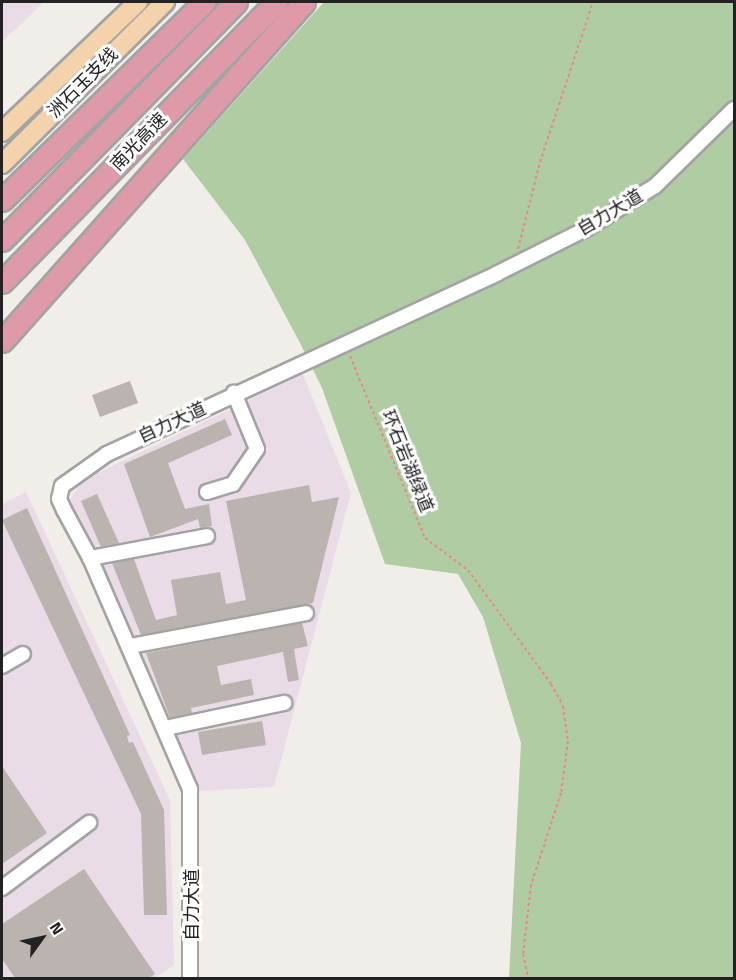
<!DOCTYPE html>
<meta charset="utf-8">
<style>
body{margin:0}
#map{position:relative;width:736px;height:980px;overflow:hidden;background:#f1eeea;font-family:"Titillium Web","Noto Sans SC",sans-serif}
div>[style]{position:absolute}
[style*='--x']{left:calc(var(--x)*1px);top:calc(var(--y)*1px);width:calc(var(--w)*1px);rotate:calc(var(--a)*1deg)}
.industrial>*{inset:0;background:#e9dce7}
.forest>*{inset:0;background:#b0cca3}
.building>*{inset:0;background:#bab3af}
.path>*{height:2px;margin-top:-1px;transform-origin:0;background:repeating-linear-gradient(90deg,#ed867f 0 3px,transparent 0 6px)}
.roads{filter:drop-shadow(2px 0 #a3a3a3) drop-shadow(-2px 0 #a3a3a3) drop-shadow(0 2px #a3a3a3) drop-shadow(0 -2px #a3a3a3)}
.minor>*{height:14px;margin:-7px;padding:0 7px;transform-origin:7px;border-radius:7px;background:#fff}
.major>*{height:18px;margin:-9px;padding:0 9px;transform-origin:9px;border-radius:9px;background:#f3d2ac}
.highway>*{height:21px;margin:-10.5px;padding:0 10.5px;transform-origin:10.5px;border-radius:10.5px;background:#df9aaa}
span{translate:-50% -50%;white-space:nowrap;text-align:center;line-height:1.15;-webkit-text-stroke:6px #fff;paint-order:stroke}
.street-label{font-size:18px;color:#222}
.frame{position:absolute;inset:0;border:3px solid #222;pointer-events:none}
.north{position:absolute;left:12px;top:908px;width:60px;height:60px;-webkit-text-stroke:4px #fff;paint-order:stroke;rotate:57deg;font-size:16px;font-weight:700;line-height:24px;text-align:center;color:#222}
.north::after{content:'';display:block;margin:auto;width:21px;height:27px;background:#222;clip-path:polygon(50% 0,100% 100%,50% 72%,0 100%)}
</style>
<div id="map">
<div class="industrial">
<div style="clip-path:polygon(2px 2px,44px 2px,2px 42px)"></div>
<div style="clip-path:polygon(303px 374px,351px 493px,274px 787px,201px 791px,69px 501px,83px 480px)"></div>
<div style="clip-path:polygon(26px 492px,170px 800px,174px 965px,155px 978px,2px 978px,2px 504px)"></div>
</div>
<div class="forest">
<div style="clip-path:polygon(324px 2px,734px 2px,734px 978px,509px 978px,521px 743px,483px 617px,458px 574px,385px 564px,322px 388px,300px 343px,245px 240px,183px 159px)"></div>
</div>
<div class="building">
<div style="clip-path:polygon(130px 381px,138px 403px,100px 417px,92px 395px)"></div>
<div style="clip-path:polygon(225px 419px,232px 435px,168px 463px,185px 509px,209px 504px,212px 526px,200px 528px,198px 519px,150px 537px,124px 464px)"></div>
<div style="clip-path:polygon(309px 485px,312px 502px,339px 497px,313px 603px,141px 635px,112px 563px,134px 559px,156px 620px,177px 615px,171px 580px,220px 572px,226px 604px,246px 600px,226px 501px)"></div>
<div style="clip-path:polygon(97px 494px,119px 543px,101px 547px,81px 501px)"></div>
<div style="clip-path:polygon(27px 508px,130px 735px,127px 736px,129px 743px,133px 742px,164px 810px,167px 915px,144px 915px,141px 814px,2px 520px)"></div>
<div style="clip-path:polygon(302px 623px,308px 646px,294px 649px,299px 680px,288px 682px,283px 652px,217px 666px,221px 685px,251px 679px,254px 695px,191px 708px,192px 713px,170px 718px,146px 653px)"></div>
<div style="clip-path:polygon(262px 721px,266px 745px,202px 755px,198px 732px)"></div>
<div style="clip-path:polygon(2px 766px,47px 833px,2px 864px)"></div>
<div style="clip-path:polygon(84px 869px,155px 974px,149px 978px,15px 978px,2px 959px,2px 924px)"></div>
</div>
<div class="path">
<div style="--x:518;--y:249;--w:90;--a:-75.8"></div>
<div style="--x:540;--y:162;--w:169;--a:-71.7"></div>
<div style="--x:350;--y:356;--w:197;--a:67.6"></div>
<div style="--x:425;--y:538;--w:54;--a:36.7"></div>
<div style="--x:468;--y:570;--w:141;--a:53.9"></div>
<div style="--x:551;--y:684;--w:25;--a:61"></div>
<div style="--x:563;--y:706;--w:35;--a:82"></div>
<div style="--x:568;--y:741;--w:52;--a:97.7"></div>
<div style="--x:561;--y:793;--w:97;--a:108.1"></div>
<div style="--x:531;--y:885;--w:69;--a:96.6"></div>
<div style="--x:523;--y:954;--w:25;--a:78"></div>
</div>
<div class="roads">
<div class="minor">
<div style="--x:207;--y:492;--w:27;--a:-17"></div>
<div style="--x:233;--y:484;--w:42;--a:-55.6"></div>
<div style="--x:257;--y:449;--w:61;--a:-112.3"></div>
<div style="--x:90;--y:558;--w:119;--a:-10.6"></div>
<div style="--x:130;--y:646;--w:179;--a:-10.6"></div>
<div style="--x:2;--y:666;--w:24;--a:-30"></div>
<div style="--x:166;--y:728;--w:121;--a:-12"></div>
<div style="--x:2;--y:888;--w:109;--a:-36.8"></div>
<div style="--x:190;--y:978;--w:189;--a:-90"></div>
<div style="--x:190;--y:789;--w:252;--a:-113.4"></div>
<div style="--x:90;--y:558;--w:55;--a:-118.4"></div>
<div style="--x:64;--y:510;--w:12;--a:-114"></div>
<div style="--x:59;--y:499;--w:13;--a:-77"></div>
<div style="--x:62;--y:486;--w:55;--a:-35.4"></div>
<div style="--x:107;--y:454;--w:429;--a:-24.8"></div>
<div style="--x:496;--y:274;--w:101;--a:-26.6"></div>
<div style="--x:586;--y:229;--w:81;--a:-31.9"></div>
<div style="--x:655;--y:186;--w:110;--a:-44.3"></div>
</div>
<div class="major">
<div style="--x:2;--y:132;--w:188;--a:-43.7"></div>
<div style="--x:2;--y:164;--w:230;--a:-44.8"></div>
</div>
<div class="highway">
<div style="--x:2;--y:200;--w:283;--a:-44.4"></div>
<div style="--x:2;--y:240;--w:334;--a:-45.5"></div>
<div style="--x:2;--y:282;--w:392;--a:-45.6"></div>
<div style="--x:2;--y:341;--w:454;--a:-48.3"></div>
</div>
</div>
<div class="street-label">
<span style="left:83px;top:83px;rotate:-45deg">洲石玉支线</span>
<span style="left:139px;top:142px;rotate:-46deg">南光高速</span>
<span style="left:610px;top:213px;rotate:-31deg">自力大道</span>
<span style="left:172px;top:423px;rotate:-25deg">自力大道</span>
<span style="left:407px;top:461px;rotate:68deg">环石岩湖绿道</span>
<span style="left:192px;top:905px;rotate:-90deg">自力大道</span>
</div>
<div class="frame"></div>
<div class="north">N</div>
</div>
